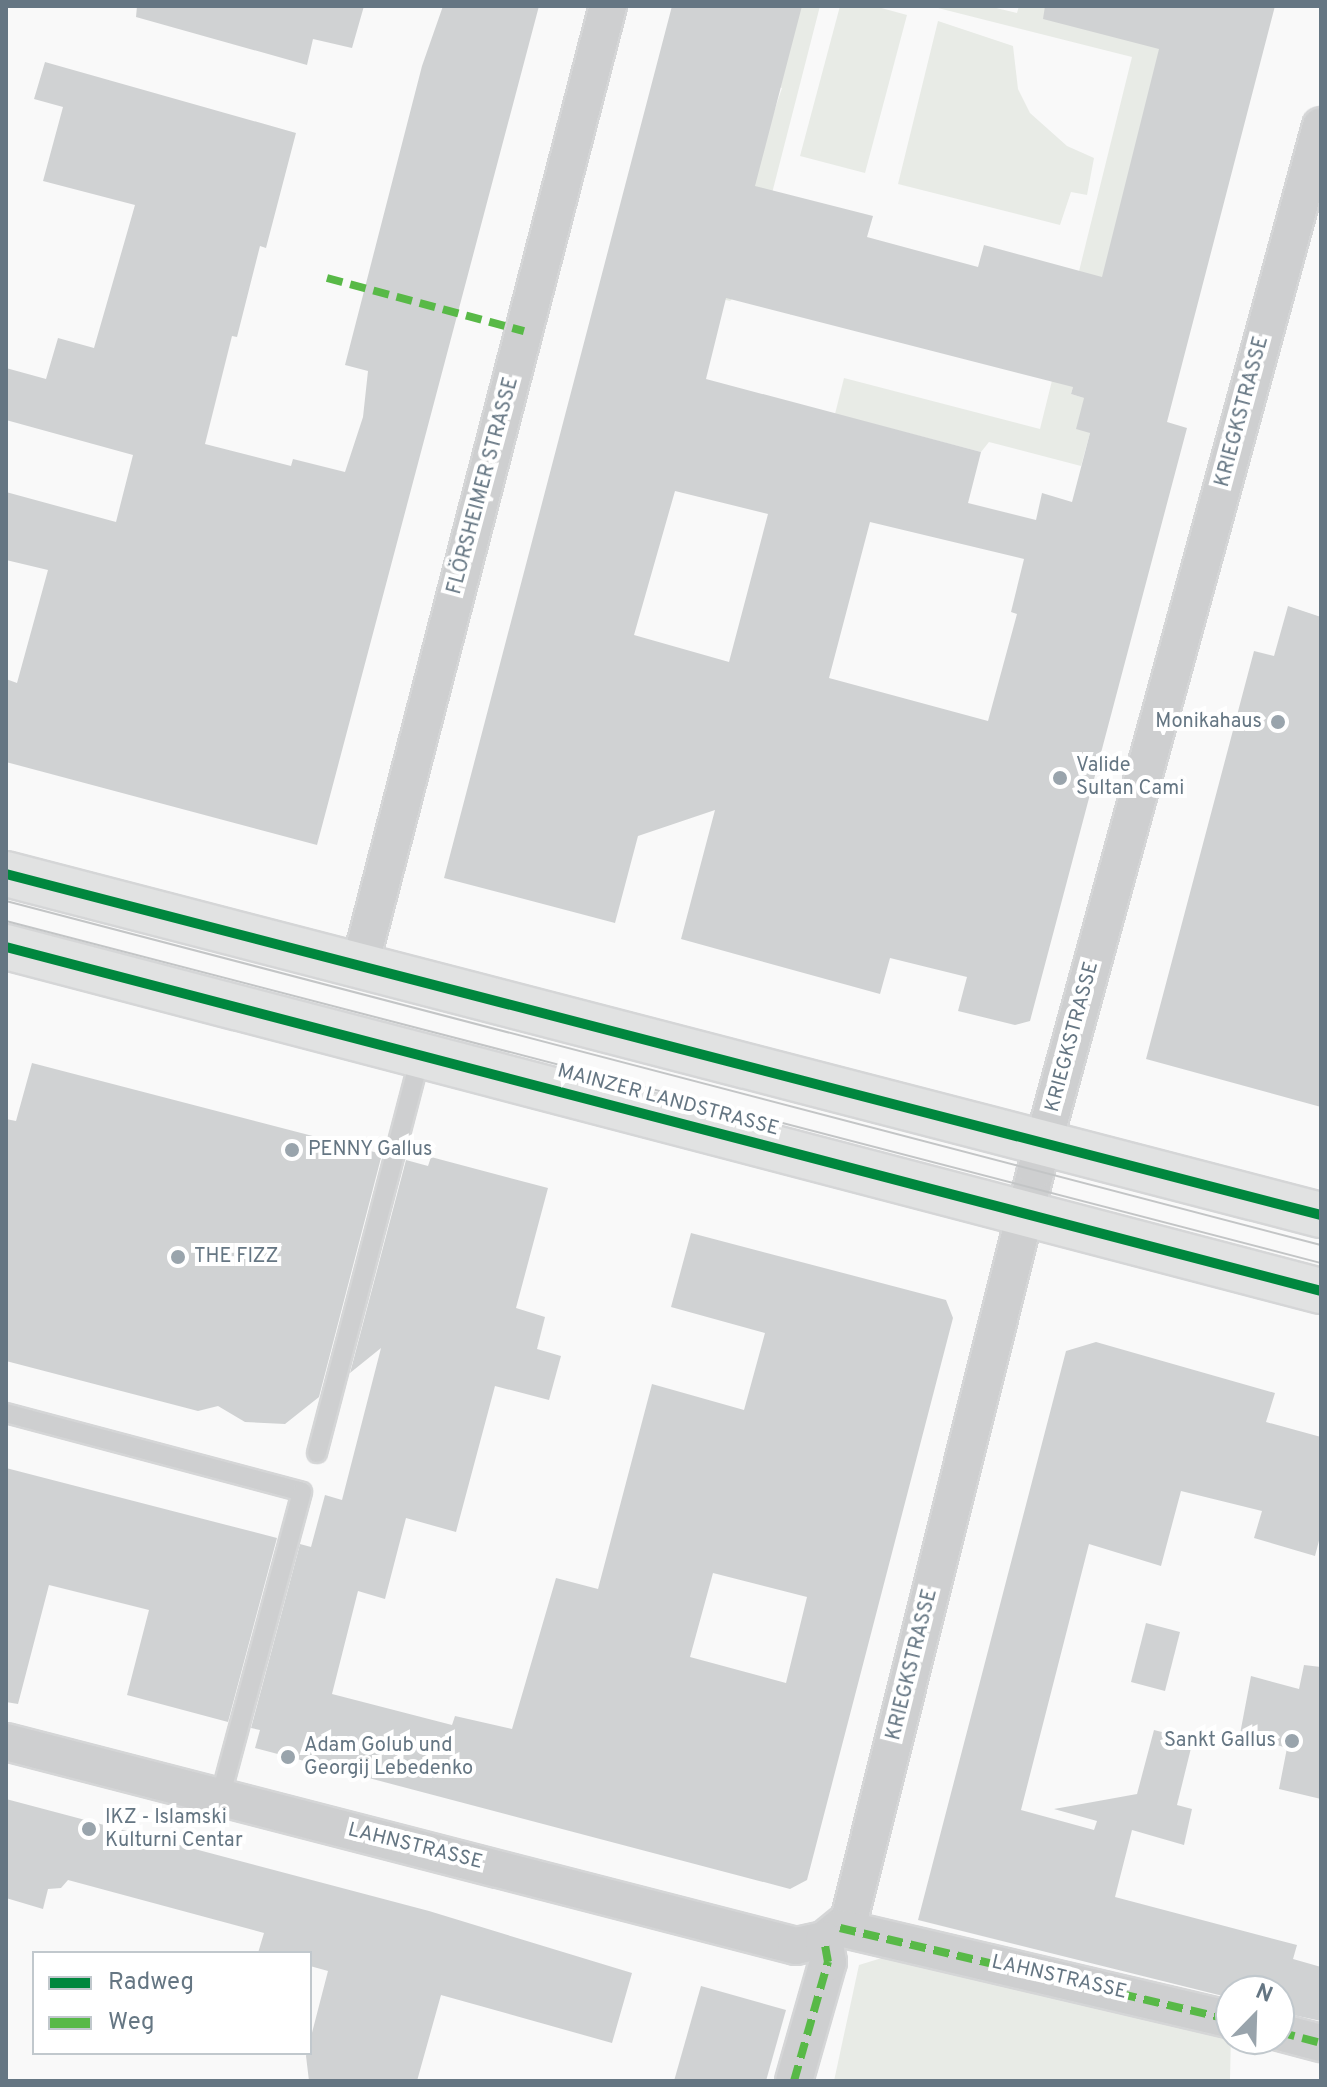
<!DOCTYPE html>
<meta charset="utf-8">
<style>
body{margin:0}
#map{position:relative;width:1327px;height:2087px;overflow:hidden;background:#f9f9f9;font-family:Overpass,sans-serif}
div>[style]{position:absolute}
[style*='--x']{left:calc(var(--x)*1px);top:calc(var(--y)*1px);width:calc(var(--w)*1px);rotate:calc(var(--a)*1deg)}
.green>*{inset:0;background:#e8ebe6}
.building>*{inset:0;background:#d0d2d3}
.roads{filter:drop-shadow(2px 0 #d5d6d7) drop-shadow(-2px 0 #d5d6d7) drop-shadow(0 2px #d5d6d7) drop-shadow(0 -2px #d5d6d7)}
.lane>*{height:18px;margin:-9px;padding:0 9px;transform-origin:9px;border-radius:9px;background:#cecfd0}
.street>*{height:36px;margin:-18px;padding:0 18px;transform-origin:18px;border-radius:18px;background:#cecfd0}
.primary>*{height:44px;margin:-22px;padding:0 22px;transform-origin:22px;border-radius:22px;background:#e1e2e2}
.tram>*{height:2px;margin:-1px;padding:0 1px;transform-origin:1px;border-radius:1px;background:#c3c5c6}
.quiet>*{height:8px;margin-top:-4px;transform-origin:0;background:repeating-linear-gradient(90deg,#58b947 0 16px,transparent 0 24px)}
.cycleway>*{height:10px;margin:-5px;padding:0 5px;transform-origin:5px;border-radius:5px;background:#00873e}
.dots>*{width:22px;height:22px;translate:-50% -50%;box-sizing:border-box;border:4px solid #fff;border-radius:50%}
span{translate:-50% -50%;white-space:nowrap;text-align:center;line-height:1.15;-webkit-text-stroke:8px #fff;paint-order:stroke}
.street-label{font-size:20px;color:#657683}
.poi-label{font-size:20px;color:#657683}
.right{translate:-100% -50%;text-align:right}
.left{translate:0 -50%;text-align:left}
.frame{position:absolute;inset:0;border:8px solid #657683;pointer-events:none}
.legend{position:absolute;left:32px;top:1951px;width:280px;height:104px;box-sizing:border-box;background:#fff;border:2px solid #c1c8cd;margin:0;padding:10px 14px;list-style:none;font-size:24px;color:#657683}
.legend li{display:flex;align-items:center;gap:16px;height:40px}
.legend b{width:40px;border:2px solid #c1c8cd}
.north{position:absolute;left:1215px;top:1975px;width:80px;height:80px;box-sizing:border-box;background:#fff;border:2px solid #c1c8cd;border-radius:50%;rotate:23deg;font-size:22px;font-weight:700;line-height:32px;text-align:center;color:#657683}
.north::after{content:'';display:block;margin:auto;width:28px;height:36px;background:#99a4ac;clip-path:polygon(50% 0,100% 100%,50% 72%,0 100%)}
</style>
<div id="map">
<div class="green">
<div style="clip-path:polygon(790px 6px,820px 6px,749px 283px,730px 301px,712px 297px,782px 88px,769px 84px)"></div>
<div style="clip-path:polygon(840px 6px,874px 6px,907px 15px,865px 173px,800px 156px)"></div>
<div style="clip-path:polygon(930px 6px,988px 6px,1017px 13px,1019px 6px,1068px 6px,1177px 36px,1071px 394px,1084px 398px,1090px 433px,1081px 466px,989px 442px,981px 452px,835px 414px,844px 378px,1040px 429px,1132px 57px)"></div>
<div style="clip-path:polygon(938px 21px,1013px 46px,1018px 89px,1030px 113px,1067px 146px,1094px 158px,1087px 195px,1071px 192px,1060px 225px,898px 184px)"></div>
<div style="clip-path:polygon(885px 1957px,1231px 2034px,1230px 2079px,834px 2081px,859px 1965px)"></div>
</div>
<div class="building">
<div style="clip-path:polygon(137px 6px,364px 6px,352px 48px,313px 39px,307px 65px,136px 17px)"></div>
<div style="clip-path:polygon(443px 6px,539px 6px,317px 845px,6px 762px,6px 679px,17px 683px,48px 570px,6px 560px,6px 492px,116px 522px,133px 455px,6px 420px,6px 368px,46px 379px,58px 338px,94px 348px,135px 205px,43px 181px,63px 107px,34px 99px,45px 62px,296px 133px,266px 248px,260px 246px,237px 337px,232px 336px,205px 444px,291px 466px,293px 459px,345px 472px,363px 417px,368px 371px,345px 365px,422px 66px)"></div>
<div style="clip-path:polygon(evenodd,672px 6px,802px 6px,755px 186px,873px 216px,867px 237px,978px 267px,984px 245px,1102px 277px,1159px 49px,1043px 19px,1045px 6px,1275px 6px,1167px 422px,1187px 428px,1030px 1021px,1015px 1025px,958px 1011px,967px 977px,890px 958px,880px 994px,681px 939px,715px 810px,638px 836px,615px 923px,444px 878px,672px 6px,726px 298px,1073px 387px,1071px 394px,1084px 398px,1076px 429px,1090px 433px,1072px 502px,1042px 493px,1036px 520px,968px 503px,981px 452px,706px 379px,726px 298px,672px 6px,675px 491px,768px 514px,729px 662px,634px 635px,675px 491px,672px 6px,870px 522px,1024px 559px,1011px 612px,1017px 614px,988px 721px,829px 678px,870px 522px)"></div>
<div style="clip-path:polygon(1288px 606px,1321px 617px,1321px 1107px,1146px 1059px,1254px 651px,1274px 656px)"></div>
<div style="clip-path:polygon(32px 1063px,382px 1154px,319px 1397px,285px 1424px,245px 1422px,218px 1406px,198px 1411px,6px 1361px,6px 1119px,16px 1121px)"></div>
<div style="clip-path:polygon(evenodd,431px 1157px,548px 1188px,516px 1308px,545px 1317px,537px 1349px,561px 1356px,549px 1400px,495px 1386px,456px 1532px,406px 1518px,385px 1599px,358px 1591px,332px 1694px,452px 1725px,455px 1716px,512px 1729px,556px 1578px,598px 1589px,652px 1384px,744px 1410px,765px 1333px,671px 1307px,691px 1233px,946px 1300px,953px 1318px,807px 1880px,790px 1889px,255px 1748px,260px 1730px,251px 1728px,300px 1544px,311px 1547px,325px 1495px,342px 1500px,381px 1348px,350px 1373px,406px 1160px,428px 1166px,431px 1157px,713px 1573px,807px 1597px,786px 1683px,690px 1657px,713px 1573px)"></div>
<div style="clip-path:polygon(1096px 1342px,1275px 1393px,1266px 1422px,1321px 1437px,1321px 1533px,1315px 1556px,1254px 1538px,1262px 1511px,1181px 1491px,1161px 1566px,1089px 1544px,1021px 1810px,1094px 1830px,1097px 1821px,1054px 1809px,1137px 1794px,1154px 1730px,1193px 1740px,1177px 1805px,1192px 1809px,1184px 1845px,1132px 1830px,1115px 1897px,1297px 1945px,1293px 1959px,1321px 1967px,1321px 2021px,1279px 2012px,1279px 1991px,1231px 1991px,1231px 1998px,918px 1920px,1066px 1351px)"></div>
<div style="clip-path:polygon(6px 1468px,277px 1538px,228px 1722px,127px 1695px,149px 1610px,49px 1585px,18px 1704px,6px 1702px)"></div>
<div style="clip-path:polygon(1146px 1623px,1180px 1632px,1165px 1691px,1131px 1682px)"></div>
<div style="clip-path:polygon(1304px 1665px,1321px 1667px,1321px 1799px,1279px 1789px,1287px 1748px,1240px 1734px,1251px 1676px,1299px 1689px)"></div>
<div style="clip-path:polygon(6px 1799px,429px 1911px,632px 1973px,612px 2043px,441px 1995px,417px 2081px,309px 2081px,306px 2056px,328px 1971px,310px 1966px,310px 1953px,258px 1953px,264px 1933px,68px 1880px,61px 1888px,48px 1889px,43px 1909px,6px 1898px)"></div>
<div style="clip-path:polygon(701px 1986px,786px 2010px,766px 2081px,674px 2081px)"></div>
</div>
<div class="roads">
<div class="lane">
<div style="--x:6;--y:1413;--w:306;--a:14.9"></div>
<div style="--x:302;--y:1492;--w:316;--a:105"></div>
<div style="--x:317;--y:1453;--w:412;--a:-75.4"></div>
</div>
<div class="street">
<div style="--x:360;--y:965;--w:991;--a:-75.5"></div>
<div style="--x:6;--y:1742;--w:816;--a:14.48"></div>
<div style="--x:796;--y:1946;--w:29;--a:-12"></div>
<div style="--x:824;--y:1940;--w:32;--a:-39"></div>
<div style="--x:849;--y:1920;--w:773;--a:-76"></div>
<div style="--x:1036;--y:1170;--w:1082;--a:-74.73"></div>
<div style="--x:840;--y:1928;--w:402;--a:13.2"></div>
<div style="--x:1279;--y:2032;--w:43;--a:14.7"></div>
<div style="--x:794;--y:2081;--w:124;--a:-74.1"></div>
<div style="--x:828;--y:1962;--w:22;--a:-100"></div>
</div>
<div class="primary">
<div style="--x:6;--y:874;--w:1358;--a:14.54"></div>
<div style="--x:6;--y:947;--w:1359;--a:14.66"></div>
</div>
</div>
<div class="tram">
<div style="--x:6;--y:901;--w:1359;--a:14.66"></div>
<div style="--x:6;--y:921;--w:1359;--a:14.58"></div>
</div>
<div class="quiet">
<div style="--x:327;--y:278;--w:204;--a:15.1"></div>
<div style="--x:840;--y:1928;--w:402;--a:13.2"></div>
<div style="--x:1279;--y:2032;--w:43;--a:14.7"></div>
<div style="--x:794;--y:2081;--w:124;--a:-74.1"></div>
<div style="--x:828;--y:1962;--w:22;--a:-100"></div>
</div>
<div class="cycleway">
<div style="--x:6;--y:874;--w:1358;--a:14.54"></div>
<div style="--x:6;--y:947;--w:1359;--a:14.66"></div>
</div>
<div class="dots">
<div style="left:1278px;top:722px;background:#99a4ac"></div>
<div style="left:1060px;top:778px;background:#99a4ac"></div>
<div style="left:292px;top:1150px;background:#99a4ac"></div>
<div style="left:178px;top:1257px;background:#99a4ac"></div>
<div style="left:1292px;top:1741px;background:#99a4ac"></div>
<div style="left:288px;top:1757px;background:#99a4ac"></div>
<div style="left:89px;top:1829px;background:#99a4ac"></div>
</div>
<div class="street-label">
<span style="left:1243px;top:412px;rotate:-75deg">KRIEGKSTRASSE</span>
<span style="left:484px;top:486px;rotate:-75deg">FLÖRSHEIMER STRASSE</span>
<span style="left:1073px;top:1037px;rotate:-75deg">KRIEGKSTRASSE</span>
<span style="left:668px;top:1101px;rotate:15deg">MAINZER LANDSTRASSE</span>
<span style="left:913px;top:1665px;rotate:-76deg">KRIEGKSTRASSE</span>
<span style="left:415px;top:1847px;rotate:14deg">LAHNSTRASSE</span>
<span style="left:1059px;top:1978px;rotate:13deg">LAHNSTRASSE</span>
</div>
<div class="poi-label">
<span class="right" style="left:1262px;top:722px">Monikahaus</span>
<span class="left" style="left:1076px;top:778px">Valide<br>Sultan Cami</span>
<span class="left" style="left:308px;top:1150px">PENNY Gallus</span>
<span class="left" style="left:194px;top:1257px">THE FIZZ</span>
<span class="right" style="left:1276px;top:1741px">Sankt Gallus</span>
<span class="left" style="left:304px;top:1758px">Adam Golub und<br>Georgij Lebedenko</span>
<span class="left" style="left:105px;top:1830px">IKZ - Islamski<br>Kulturni Centar</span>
</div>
<div class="frame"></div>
<ul class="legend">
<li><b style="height:10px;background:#00873e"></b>Radweg</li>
<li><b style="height:10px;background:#58b947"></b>Weg</li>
</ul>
<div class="north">N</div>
</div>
